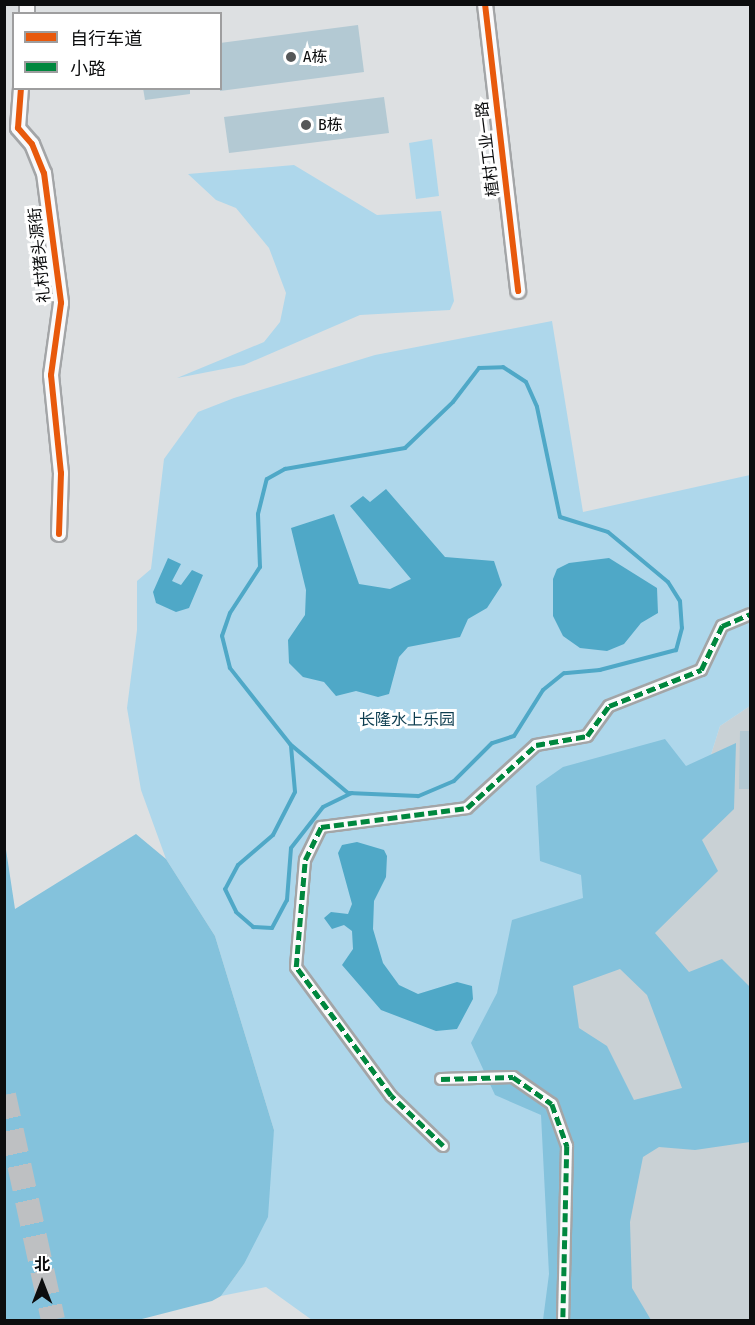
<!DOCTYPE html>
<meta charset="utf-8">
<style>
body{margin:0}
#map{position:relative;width:755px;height:1325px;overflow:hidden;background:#dde0e2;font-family:"Fira Sans Condensed","Noto Sans SC",sans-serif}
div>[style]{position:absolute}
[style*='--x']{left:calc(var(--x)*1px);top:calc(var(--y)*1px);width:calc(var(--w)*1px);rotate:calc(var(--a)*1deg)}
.built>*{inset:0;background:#c9d1d5}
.green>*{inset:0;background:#aed7eb}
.forest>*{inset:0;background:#84c2dc}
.water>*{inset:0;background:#4fa8c7}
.stream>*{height:4px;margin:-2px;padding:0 2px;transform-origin:2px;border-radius:2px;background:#4fa8c7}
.building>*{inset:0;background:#b3c9d3}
.trunk-tunnel>*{height:24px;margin-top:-12px;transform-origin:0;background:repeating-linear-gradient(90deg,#bec0c2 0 24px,transparent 0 36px)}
.roads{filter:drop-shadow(2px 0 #a3a5a7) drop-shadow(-2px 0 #a3a5a7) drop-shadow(0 2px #a3a5a7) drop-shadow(0 -2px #a3a5a7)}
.pedestrian>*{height:10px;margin:-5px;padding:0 5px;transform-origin:5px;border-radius:5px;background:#fafafb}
.minor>*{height:14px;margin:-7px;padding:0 7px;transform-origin:7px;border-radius:7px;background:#fafafb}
.quiet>*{height:4.5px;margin-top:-2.25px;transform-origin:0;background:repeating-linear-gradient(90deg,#00873e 0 9px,transparent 0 13.5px)}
.cycleway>*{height:6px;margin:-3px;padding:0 3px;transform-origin:3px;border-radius:3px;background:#e8590c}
.dots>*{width:16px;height:16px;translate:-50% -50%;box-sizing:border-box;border:3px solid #fff;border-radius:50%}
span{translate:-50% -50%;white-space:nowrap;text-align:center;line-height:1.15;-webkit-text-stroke:6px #fff;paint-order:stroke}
.poi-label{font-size:16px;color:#0c0d0e}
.left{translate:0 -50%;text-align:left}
.street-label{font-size:16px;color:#0c0d0e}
.park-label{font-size:16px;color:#0d3d50}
.frame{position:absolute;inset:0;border:6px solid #0c0d0e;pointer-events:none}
.legend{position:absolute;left:12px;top:12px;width:210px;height:78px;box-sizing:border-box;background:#fff;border:2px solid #9e9e9f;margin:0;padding:8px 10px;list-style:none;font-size:18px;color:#0c0d0e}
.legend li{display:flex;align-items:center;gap:12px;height:30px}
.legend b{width:30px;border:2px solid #9e9e9f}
.north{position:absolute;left:12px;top:1253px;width:60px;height:60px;-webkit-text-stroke:4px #fff;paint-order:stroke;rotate:0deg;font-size:16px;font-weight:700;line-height:24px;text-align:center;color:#0c0d0e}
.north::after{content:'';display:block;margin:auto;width:21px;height:27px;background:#0c0d0e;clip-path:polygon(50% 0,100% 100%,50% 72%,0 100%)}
</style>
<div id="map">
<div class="built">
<div style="clip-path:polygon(750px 706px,750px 1320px,593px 1320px,558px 977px,710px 758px,720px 726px)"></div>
</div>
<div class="green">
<div style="clip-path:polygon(432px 139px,439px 196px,416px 199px,409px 143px)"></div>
<div style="clip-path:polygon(294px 165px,377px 215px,441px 211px,454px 301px,450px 310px,360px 315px,244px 365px,177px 378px,264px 342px,280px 322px,286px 293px,269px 248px,236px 208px,216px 200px,188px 174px)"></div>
<div style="clip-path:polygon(552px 321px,583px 512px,750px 475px,750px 706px,720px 726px,710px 758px,558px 977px,593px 1320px,312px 1320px,266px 1287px,221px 1296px,244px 1264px,274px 1130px,215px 936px,166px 859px,141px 790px,127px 708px,137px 630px,137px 581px,151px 569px,164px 459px,198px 412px,234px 398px,375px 355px)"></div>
</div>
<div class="forest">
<div style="clip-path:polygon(evenodd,665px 739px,686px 766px,736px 743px,734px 809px,702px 840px,718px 871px,655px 933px,689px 972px,722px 959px,750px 987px,750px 1142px,695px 1150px,659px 1147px,643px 1157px,630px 1222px,632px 1288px,651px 1320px,543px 1320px,549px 1274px,541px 1115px,495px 1095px,471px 1043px,497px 993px,512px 920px,583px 898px,581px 875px,540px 861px,536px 786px,563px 767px,665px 739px,620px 969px,647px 995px,682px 1088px,634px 1100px,607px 1046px,579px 1028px,573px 986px,620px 969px)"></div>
<div style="clip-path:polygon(136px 834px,166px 859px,215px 936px,274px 1130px,268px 1217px,244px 1264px,221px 1296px,212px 1301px,138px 1320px,5px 1320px,5px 843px,15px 909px)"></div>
</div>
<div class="water">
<div style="clip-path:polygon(386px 489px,445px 557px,494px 561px,502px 585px,487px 608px,468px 619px,460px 637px,408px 647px,399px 657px,389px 694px,378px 697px,356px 691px,336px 696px,324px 682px,303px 677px,289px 663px,288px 640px,305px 615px,306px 590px,291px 528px,334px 514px,359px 584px,390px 589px,411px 579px,350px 506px,363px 496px,370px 502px)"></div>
<div style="clip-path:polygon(168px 558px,181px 564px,172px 581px,181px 585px,192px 570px,203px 575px,189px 608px,176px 612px,156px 603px,153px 592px)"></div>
<div style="clip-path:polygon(609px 558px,657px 588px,658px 613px,641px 623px,624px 644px,607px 651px,580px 648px,563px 636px,553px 616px,553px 579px,557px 569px,569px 563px)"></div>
<div style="clip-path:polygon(357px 842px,384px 850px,387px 856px,386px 877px,374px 901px,373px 929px,383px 963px,399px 985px,418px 994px,457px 982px,472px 986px,473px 999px,457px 1029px,436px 1031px,381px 1010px,342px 965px,353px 949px,352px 931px,344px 925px,332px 929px,324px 918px,331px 912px,348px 914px,352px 904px,338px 853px,342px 845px)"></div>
</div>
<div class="stream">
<div style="--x:503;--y:367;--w:27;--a:33"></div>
<div style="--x:526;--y:382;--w:27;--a:66"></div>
<div style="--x:537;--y:407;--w:112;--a:78.2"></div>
<div style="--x:560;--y:517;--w:50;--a:17.4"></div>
<div style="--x:608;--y:532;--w:78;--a:39.8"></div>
<div style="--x:668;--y:582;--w:22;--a:58"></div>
<div style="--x:680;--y:601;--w:27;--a:86"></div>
<div style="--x:682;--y:628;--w:23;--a:105"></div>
<div style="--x:676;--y:650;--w:79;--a:165.3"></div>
<div style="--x:600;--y:670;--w:36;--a:175"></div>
<div style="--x:564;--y:673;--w:27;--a:141"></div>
<div style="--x:543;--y:690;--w:54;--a:122.2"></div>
<div style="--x:514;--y:736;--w:23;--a:162"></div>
<div style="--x:492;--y:743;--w:54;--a:135"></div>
<div style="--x:454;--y:781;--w:39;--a:157"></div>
<div style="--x:418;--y:796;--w:70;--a:-177.5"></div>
<div style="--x:348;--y:793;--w:76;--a:-139.8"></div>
<div style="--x:290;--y:744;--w:97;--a:-128.3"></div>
<div style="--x:230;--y:668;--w:33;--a:-104"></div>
<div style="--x:222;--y:636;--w:24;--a:-71"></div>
<div style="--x:230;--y:613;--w:55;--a:-56.9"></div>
<div style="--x:260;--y:567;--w:53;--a:-92.2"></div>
<div style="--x:258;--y:514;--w:36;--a:-76"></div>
<div style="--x:267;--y:479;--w:21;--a:-29"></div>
<div style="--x:285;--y:469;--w:122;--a:-9.9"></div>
<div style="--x:405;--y:448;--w:66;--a:-43.8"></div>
<div style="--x:453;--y:402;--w:43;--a:-52.6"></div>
<div style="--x:479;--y:368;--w:24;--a:-2"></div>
<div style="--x:291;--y:746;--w:46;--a:85"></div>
<div style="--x:295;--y:792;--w:48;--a:117.1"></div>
<div style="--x:273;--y:835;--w:46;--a:139.4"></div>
<div style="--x:238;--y:865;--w:27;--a:118"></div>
<div style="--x:225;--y:889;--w:25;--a:64"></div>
<div style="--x:236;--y:912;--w:23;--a:41"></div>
<div style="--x:253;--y:927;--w:19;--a:3"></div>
<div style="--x:272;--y:928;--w:32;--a:-62"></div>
<div style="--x:287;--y:900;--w:52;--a:-85.6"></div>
<div style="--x:291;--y:848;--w:52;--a:-52"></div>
<div style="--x:323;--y:807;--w:32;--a:-26"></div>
</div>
<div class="building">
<div style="clip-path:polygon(358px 25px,364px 72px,220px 91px,220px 43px)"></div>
<div style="clip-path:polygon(143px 88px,190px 88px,190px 94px,145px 100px)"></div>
<div style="clip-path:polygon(384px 97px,389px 133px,229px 153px,224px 117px)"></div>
<div style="clip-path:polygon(740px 731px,750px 731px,750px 789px,739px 789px)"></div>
</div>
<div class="trunk-tunnel">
<div style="--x:4;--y:1095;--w:230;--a:77.7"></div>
</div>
<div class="roads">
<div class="pedestrian">
<div style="--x:441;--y:1079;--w:72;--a:-1.6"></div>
<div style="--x:513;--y:1077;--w:47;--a:34.7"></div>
<div style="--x:552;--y:1104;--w:45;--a:70.3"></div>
<div style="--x:567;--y:1146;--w:174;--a:91.3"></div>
<div style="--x:443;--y:1146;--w:72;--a:-136.1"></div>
<div style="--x:391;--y:1096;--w:160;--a:-126.4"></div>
<div style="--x:296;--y:967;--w:107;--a:-85.2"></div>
<div style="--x:305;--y:860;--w:37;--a:-64"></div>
<div style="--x:321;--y:827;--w:147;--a:-7.4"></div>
<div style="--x:467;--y:808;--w:93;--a:-42.4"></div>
<div style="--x:536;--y:745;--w:52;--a:-10"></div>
<div style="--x:587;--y:736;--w:37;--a:-54"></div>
<div style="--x:609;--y:706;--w:99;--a:-21.4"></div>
<div style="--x:701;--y:670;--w:49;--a:-64.5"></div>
<div style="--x:722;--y:626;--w:30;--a:-23"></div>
</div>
<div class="minor">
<div style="--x:485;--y:4;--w:289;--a:83.4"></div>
<div style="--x:27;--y:14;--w:10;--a:-90"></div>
<div style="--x:21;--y:88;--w:40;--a:94.3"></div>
<div style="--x:18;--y:128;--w:21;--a:49"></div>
<div style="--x:32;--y:144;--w:31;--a:68"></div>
<div style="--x:44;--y:173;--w:131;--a:82.5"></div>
<div style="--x:61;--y:303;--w:73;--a:97.9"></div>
<div style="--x:51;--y:375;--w:99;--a:84.2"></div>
<div style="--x:61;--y:473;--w:61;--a:91.9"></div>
</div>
</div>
<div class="quiet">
<div style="--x:441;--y:1079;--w:72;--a:-1.6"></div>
<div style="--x:513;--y:1077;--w:47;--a:34.7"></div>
<div style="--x:552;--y:1104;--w:45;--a:70.3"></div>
<div style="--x:567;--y:1146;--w:174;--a:91.3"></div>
<div style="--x:443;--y:1146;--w:72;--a:-136.1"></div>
<div style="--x:391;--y:1096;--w:160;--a:-126.4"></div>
<div style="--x:296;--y:967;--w:107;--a:-85.2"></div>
<div style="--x:305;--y:860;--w:37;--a:-64"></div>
<div style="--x:321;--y:827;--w:147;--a:-7.4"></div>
<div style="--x:467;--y:808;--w:93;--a:-42.4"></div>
<div style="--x:536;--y:745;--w:52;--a:-10"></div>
<div style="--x:587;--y:736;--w:37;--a:-54"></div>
<div style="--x:609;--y:706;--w:99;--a:-21.4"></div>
<div style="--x:701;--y:670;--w:49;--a:-64.5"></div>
<div style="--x:722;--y:626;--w:30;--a:-23"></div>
</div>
<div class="cycleway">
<div style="--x:485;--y:4;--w:289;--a:83.4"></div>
<div style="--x:21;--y:88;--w:40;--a:94.3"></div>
<div style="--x:18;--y:128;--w:21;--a:49"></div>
<div style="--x:32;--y:144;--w:31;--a:68"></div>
<div style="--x:44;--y:173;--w:131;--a:82.5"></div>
<div style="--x:61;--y:303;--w:73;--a:97.9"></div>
<div style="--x:51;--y:375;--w:99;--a:84.2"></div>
<div style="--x:61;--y:473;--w:61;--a:91.9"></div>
</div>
<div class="dots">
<div style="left:291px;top:57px;background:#555758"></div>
<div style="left:306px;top:125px;background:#555758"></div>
</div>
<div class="poi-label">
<span class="left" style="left:303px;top:57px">A栋</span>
<span class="left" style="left:318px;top:125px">B栋</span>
</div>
<div class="street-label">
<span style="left:488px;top:149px;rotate:-97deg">植村工业一路</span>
<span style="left:40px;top:255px;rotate:-96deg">礼村猪头源街</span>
</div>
<div class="park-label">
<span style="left:407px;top:720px">长隆水上乐园</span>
</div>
<div class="frame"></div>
<ul class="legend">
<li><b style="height:8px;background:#e8590c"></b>自行车道</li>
<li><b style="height:8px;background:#00873e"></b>小路</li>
</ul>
<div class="north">北</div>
</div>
